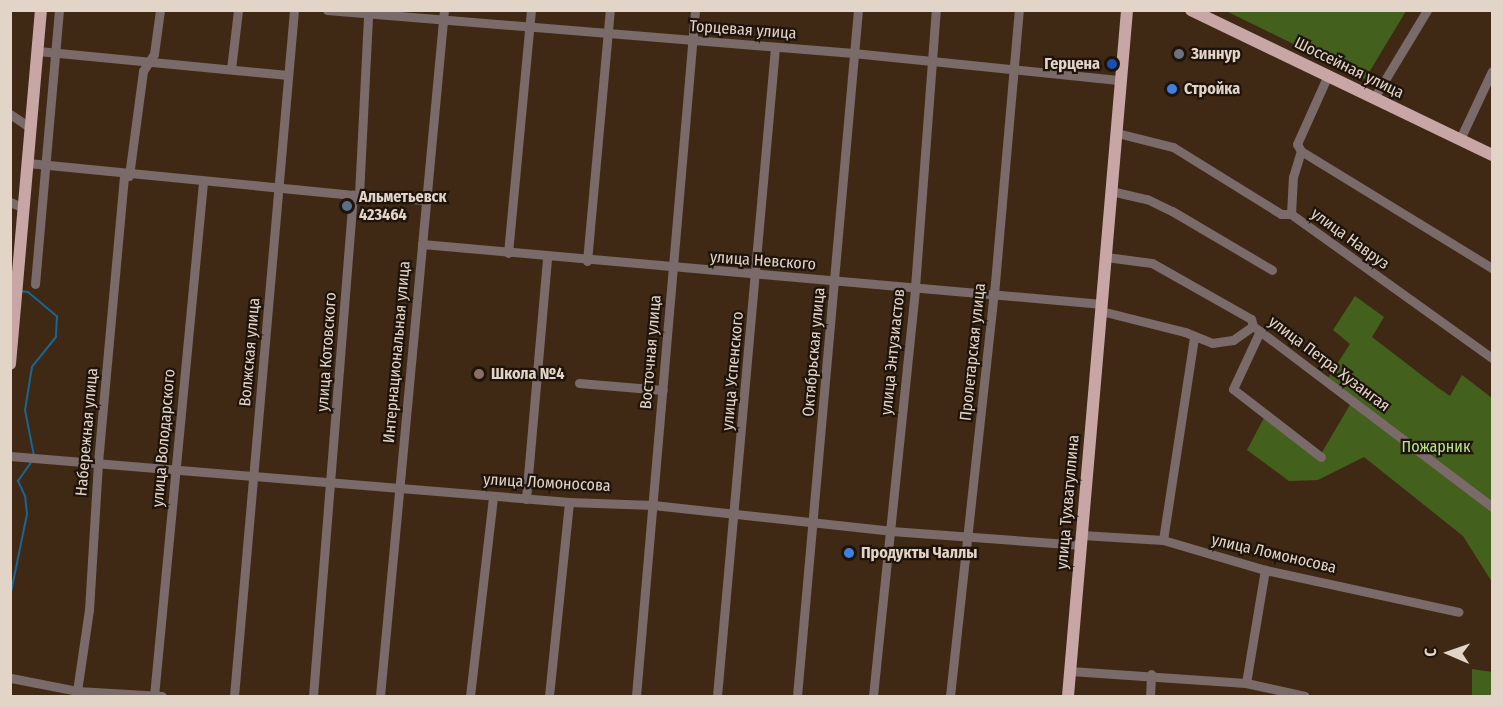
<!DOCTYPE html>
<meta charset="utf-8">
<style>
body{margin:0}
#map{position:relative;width:1503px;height:707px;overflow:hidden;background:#3f2915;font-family:"Fira Sans Condensed",sans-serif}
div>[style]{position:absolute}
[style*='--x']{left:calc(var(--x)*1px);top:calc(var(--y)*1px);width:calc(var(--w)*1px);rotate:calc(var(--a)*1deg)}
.green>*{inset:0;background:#43611c}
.stream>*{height:2px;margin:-1px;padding:0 1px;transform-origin:1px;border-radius:1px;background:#166795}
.minor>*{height:9px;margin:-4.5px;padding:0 4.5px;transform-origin:4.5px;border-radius:4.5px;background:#7b6a6a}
.major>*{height:12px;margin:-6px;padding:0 6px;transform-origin:6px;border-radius:6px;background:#c7a6a5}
.dots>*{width:16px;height:16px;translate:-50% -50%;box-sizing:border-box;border:3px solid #1e140b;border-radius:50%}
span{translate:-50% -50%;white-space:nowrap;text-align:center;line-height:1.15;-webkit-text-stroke:4.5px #1e140b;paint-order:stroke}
.street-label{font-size:16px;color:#e3d4c8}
.poi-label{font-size:16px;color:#e3d4c8;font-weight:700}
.left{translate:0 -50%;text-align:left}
.right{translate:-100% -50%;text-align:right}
.park-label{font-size:16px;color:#b8e686}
.frame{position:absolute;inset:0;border:12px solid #e3d4c8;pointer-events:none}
.north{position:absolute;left:1419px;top:623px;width:60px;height:60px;-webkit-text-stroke:4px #1e140b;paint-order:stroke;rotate:272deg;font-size:16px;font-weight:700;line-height:24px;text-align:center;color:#e3d4c8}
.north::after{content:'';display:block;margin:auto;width:21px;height:27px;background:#e3d4c8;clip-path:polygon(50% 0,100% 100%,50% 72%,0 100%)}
</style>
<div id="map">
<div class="green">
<div style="clip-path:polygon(1226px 11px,1406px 11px,1365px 79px)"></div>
<div style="clip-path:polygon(1355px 296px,1384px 317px,1372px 337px,1437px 387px,1450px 396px,1462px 375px,1492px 398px,1492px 582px,1463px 536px,1364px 457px,1318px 480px,1289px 481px,1247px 450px,1266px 414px,1321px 454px,1354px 398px,1328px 378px,1350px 344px,1333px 330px)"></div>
<div style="clip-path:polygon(1472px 669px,1492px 672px,1492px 696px,1472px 696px)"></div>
</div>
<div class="stream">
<div style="--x:20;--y:291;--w:8;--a:7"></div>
<div style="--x:28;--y:292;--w:38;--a:40"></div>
<div style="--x:57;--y:316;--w:21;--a:93"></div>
<div style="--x:56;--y:337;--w:38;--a:129"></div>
<div style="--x:32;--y:367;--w:44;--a:99.2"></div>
<div style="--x:25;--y:410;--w:47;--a:78.9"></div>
<div style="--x:10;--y:597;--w:85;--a:-78.4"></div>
<div style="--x:27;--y:514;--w:18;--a:-96"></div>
<div style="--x:25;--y:496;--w:17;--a:-115"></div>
<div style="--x:18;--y:481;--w:24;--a:-55"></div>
<div style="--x:10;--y:694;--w:2;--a:63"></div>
</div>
<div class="minor">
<div style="--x:327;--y:10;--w:528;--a:4.67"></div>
<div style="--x:853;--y:53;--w:269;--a:5.8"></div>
<div style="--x:38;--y:51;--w:251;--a:5.5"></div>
<div style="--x:231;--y:69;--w:59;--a:-83.2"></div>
<div style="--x:1374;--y:98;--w:103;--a:-58.9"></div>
<div style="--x:10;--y:114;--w:25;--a:34"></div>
<div style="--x:1117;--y:133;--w:58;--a:14"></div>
<div style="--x:1173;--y:147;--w:127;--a:31.8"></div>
<div style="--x:1281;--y:214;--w:10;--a:0"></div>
<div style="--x:1291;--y:214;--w:247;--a:35.6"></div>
<div style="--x:1460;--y:139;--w:75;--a:-64.8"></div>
<div style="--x:1301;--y:151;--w:224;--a:31.5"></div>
<div style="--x:28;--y:163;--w:327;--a:5.6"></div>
<div style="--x:129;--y:176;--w:106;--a:-82.4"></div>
<div style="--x:143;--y:71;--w:20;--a:-57"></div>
<div style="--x:154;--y:54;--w:44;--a:-82.2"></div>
<div style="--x:1111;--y:191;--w:37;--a:13"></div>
<div style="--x:1147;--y:199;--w:28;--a:26"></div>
<div style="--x:1172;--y:211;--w:116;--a:30.5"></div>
<div style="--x:359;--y:195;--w:66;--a:4.3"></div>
<div style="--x:10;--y:202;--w:15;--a:23"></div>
<div style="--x:1291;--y:214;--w:37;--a:-87"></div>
<div style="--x:1293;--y:177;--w:27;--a:-73"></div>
<div style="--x:1301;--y:151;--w:8;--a:-120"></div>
<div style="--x:1297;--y:144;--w:76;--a:-65.8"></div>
<div style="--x:422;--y:244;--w:683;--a:5.04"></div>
<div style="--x:508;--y:253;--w:244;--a:-84.6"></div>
<div style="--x:1106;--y:257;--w:46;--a:7.4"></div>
<div style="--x:1152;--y:263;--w:114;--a:29.5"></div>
<div style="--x:1251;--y:319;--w:7;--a:74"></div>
<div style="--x:1253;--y:326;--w:300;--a:37.1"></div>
<div style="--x:587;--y:261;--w:252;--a:-84.8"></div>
<div style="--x:35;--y:284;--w:275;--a:-85"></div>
<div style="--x:1101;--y:311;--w:87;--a:14"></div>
<div style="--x:1185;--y:332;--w:29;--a:22"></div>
<div style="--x:1212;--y:343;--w:21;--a:-8"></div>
<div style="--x:1233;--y:340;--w:24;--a:-35"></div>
<div style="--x:1260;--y:331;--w:64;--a:115"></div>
<div style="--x:1233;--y:389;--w:111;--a:37.7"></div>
<div style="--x:579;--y:383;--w:84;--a:4.8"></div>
<div style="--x:10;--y:456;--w:561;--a:4.7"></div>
<div style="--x:569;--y:502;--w:84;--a:2"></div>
<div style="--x:653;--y:505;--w:239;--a:6.2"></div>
<div style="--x:891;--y:531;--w:191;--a:4.2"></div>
<div style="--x:526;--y:499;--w:242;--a:-85"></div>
<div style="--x:1082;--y:535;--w:81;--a:3.5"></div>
<div style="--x:1163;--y:540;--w:106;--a:16.4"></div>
<div style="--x:1265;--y:570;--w:198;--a:12.2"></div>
<div style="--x:1163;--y:540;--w:204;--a:-81.3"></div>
<div style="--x:1070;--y:671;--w:176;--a:3.9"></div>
<div style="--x:1246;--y:683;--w:60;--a:12.4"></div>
<div style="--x:11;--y:678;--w:67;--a:11.1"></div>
<div style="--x:77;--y:691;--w:85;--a:3.4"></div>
<div style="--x:1246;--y:683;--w:115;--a:-80.5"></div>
<div style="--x:77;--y:691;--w:82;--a:-81.6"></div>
<div style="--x:89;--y:610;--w:148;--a:-86.5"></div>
<div style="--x:98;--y:462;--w:288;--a:-84.8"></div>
<div style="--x:154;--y:696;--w:516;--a:-84.55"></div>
<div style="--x:234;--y:696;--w:689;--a:-85"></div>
<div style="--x:313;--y:696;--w:503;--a:-85.44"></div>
<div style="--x:353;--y:195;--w:6;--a:0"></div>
<div style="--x:359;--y:195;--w:180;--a:-87.1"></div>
<div style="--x:380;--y:696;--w:689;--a:-84.67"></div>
<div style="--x:470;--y:696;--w:201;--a:-83.4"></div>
<div style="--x:549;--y:696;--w:195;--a:-84.1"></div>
<div style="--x:636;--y:696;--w:689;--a:-85.08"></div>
<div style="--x:717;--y:696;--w:651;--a:-84.89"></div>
<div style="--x:797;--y:696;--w:689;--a:-84.92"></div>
<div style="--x:873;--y:696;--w:411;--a:-84.1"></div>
<div style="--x:915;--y:287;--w:278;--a:-85.7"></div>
<div style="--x:950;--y:696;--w:404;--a:-83.8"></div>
<div style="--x:994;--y:294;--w:285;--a:-85"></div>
<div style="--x:1150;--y:696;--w:22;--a:-87"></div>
</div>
<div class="major">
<div style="--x:1191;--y:10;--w:334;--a:25.7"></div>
<div style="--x:10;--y:364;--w:355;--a:-85"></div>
<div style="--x:1068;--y:696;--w:689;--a:-85.08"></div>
</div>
<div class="dots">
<div style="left:1179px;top:54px;background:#6b7280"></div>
<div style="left:1112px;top:64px;background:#1a4fb4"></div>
<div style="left:1172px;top:89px;background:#3f7fe0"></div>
<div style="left:347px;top:206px;background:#5c6f8a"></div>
<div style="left:479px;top:374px;background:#8d6e63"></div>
<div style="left:849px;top:553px;background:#3f7fe0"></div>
</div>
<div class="street-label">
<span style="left:743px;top:30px;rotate:4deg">Торцевая улица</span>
<span style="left:1349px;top:68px;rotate:26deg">Шоссейная улица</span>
<span style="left:1350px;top:239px;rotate:36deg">улица Навруз</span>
<span style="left:763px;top:261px;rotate:4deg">улица Невского</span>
<span style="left:250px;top:352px;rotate:-85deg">Волжская улица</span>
<span style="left:327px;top:352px;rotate:-86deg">улица Котовского</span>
<span style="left:397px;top:352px;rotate:-85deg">Интернациональная улица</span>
<span style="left:651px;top:352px;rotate:-85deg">Восточная улица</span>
<span style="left:814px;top:352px;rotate:-85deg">Октябрьская улица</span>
<span style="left:893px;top:352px;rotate:-84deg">улица Энтузиастов</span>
<span style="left:973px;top:352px;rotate:-84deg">Пролетарская улица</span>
<span style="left:1329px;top:364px;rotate:37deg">улица Петра Хузангая</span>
<span style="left:733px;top:371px;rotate:-85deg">улица Успенского</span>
<span style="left:87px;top:432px;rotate:-85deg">Набережная улица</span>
<span style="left:164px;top:438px;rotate:-85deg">улица Володарского</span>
<span style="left:547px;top:483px;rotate:3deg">улица Ломоносова</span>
<span style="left:1068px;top:502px;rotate:-85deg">улица Тухватуллина</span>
<span style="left:1274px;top:554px;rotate:13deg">улица Ломоносова</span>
</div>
<div class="poi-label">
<span class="left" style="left:1191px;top:54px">Зиннур</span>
<span class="right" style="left:1100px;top:64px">Герцена</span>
<span class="left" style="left:1184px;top:89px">Стройка</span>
<span class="left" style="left:359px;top:206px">Альметьевск<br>423464</span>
<span class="left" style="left:491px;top:374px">Школа №4</span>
<span class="left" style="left:861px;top:553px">Продукты Чаллы</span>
</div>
<div class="park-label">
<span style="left:1436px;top:447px">Пожарник</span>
</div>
<div class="frame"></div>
<div class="north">С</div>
</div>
